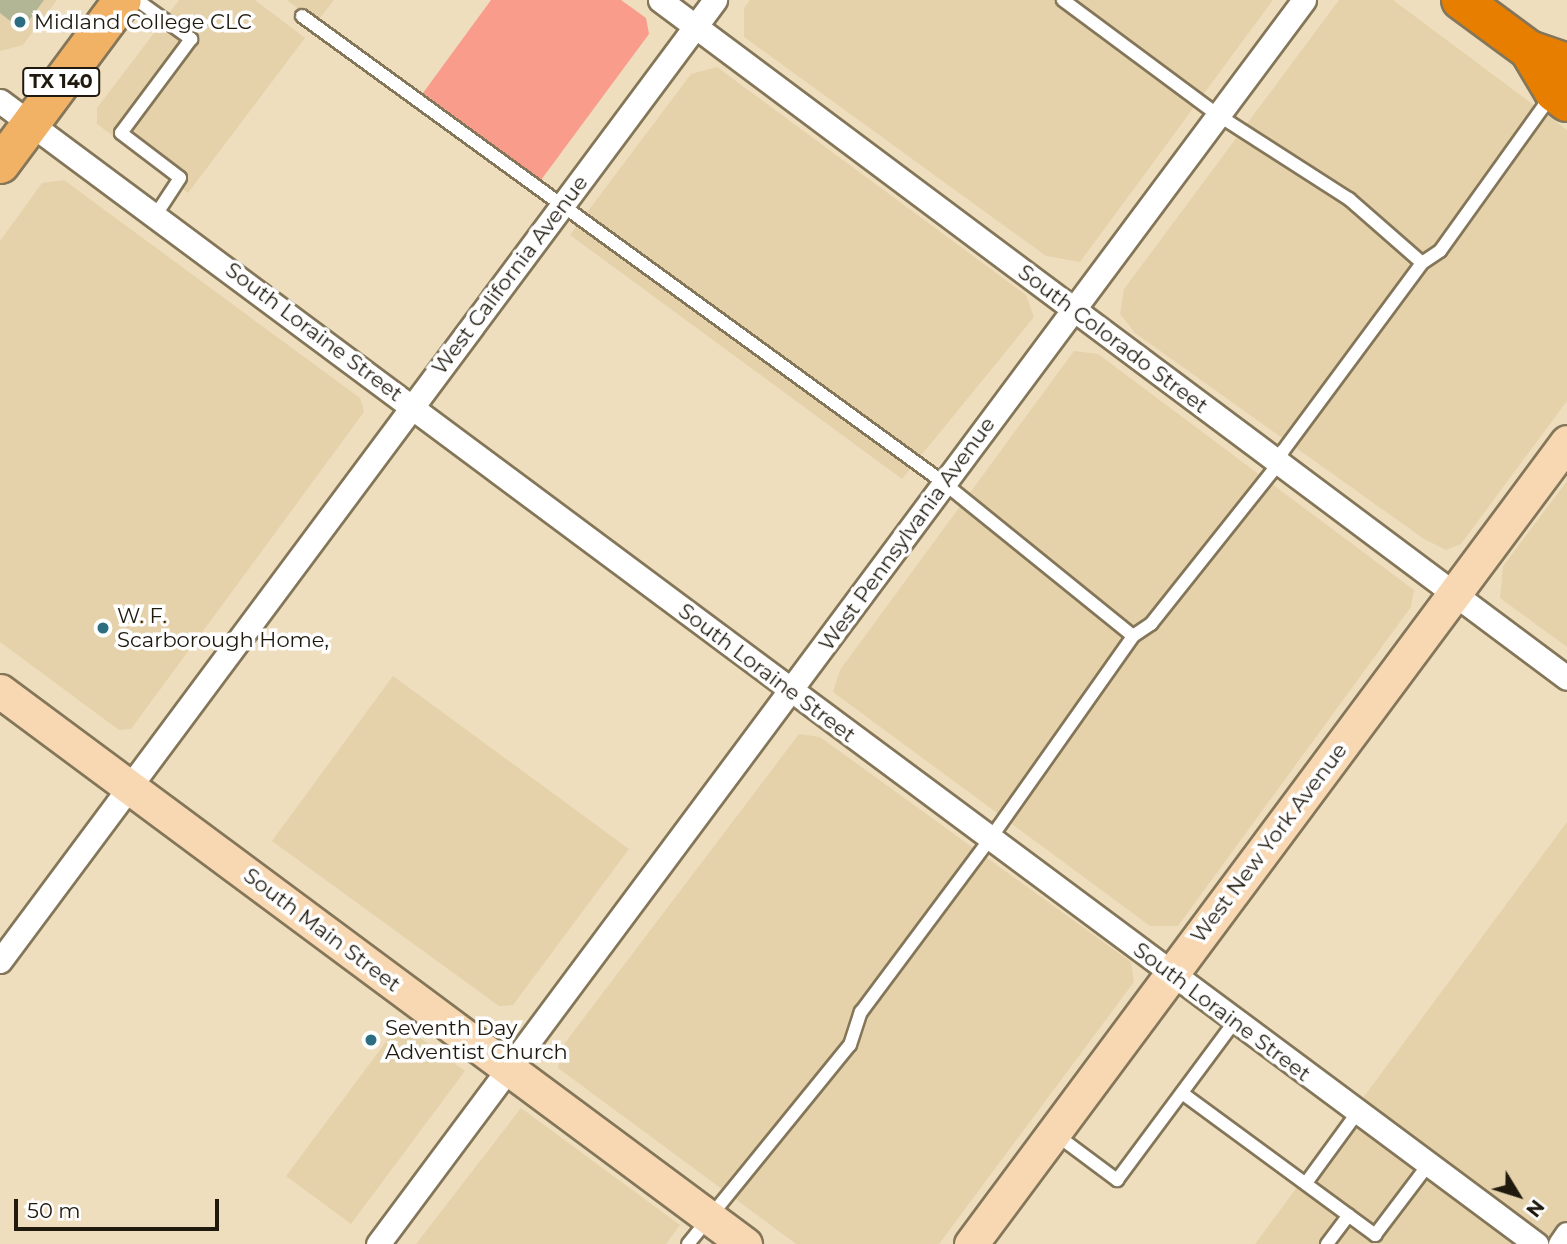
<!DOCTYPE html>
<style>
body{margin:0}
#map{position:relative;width:1567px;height:1244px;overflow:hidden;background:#eedebe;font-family:Montserrat,sans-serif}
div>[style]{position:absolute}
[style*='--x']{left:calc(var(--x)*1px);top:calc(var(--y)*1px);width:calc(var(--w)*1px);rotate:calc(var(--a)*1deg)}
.built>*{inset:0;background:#e5d2ab}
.green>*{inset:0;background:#f99c8b}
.building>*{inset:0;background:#b2b695}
.roads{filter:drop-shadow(2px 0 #847659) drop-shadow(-2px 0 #847659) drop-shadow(0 2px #847659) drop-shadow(0 -2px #847659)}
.lane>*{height:12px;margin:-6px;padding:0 6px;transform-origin:6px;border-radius:6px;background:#fff}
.street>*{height:23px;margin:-11.5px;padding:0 11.5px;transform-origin:11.5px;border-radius:11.5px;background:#fff}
.secondary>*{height:33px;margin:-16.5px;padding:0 16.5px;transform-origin:16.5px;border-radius:16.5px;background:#f8d8b2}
.primary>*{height:37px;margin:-18.5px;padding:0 18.5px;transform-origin:18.5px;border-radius:18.5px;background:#f1b266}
.highway>*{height:38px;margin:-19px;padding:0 19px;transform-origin:19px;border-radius:19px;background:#e77e00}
.dots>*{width:19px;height:19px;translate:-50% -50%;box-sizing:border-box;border:4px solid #fff;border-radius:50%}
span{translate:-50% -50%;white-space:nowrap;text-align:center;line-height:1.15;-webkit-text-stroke:7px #fff;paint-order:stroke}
.shield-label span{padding:2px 5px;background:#fff;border:2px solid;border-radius:5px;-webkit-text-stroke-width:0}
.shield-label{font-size:19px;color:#1f190e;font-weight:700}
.poi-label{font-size:21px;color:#1f190e}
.left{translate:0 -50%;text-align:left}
.street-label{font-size:21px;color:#1f190e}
.north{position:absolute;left:1483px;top:1160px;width:70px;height:70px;-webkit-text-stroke:5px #fff;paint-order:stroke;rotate:128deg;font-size:19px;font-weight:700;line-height:28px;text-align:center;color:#1f190e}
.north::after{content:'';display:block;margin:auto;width:24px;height:32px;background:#1f190e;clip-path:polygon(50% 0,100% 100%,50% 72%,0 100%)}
.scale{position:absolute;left:14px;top:1199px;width:205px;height:32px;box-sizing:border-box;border:4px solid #1f190e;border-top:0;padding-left:9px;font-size:21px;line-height:24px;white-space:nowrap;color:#1f190e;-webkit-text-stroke:5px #fff;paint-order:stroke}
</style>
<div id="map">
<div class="built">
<div style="clip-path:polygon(0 0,57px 0,23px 45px,0 51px)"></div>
<div style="clip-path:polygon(179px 0,255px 0,305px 38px,188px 193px,97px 124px,97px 108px)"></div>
<div style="clip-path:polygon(287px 0,334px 0,316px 23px)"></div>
<div style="clip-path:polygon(750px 0,1273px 0,1080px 262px,1046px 256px,744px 37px,744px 8px)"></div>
<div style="clip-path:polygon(1339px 0,1393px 0,1567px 130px,1567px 401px,1461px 544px,1446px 550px,1424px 539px,1135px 333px,1120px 314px,1124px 289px)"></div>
<div style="clip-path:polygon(717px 67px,1026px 295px,1034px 317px,902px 479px,570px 235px,691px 74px)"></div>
<div style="clip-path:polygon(64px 180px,360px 398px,364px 412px,131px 729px,119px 730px,0 642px,0 241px,42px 183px)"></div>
<div style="clip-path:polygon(1074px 351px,1098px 354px,1414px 590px,1411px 607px,1178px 926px,1150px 926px,833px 692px,840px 670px)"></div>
<div style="clip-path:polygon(1567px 481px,1567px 647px,1500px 598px,1503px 566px)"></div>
<div style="clip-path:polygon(393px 676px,629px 849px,513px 1005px,499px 1006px,272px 841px)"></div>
<div style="clip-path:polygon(799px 734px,820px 737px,1131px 962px,1134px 982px,939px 1244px,796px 1244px,558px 1068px,561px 1048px)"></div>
<div style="clip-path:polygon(1567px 822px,1567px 1244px,1255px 1244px)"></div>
<div style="clip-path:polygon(400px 1023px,465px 1071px,351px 1224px,286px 1176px)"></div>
<div style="clip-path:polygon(521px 1108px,680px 1225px,666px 1244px,416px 1244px)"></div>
</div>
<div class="green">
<div style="clip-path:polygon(491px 0,621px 0,646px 18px,649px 34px,541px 180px,423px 93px)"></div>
</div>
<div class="building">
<div style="clip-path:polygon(0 0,44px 0,22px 30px,0 13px)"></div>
</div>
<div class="roads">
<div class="lane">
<div style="--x:137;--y:0;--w:67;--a:35.8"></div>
<div style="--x:191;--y:39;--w:117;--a:126.7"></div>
<div style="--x:121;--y:133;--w:74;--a:37.3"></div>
<div style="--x:180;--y:178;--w:42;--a:123.3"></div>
<div style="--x:1063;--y:0;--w:193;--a:36.6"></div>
<div style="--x:1218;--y:115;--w:156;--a:32.7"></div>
<div style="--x:1349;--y:199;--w:97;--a:41.2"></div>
<div style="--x:302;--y:16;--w:794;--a:36.03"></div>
<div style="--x:944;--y:483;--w:243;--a:39"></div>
<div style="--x:1182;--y:1093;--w:240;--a:36.3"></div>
<div style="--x:1375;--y:1235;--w:88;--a:-52.9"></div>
<div style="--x:1054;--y:1133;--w:79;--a:36.7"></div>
<div style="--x:1117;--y:1180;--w:198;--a:-53.4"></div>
<div style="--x:1306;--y:1183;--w:87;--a:-53.9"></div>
<div style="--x:688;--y:1244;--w:257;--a:-50.9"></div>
<div style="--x:850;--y:1045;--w:35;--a:-72"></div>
<div style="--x:861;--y:1012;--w:216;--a:-53.3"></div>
<div style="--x:990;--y:839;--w:248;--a:-54.8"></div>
<div style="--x:1133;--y:636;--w:22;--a:-34"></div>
<div style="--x:1151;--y:624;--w:206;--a:-51.5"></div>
<div style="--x:1279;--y:463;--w:13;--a:-72"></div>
<div style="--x:1283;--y:451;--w:234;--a:-53.5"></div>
<div style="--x:1422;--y:263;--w:22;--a:-34"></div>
<div style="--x:1440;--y:251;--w:191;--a:-54.4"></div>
<div style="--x:1327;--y:1244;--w:36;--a:-53"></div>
</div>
<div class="street">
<div style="--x:660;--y:0;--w:1132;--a:36.78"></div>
<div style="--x:0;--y:101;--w:1915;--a:36.65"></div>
<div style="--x:0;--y:961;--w:1198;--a:-53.35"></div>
<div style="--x:378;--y:1244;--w:1551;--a:-53.34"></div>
<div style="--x:1560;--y:1244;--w:12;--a:-55"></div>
</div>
<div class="secondary">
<div style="--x:0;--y:691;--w:928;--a:36.59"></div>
<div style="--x:971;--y:1244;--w:999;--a:-53.38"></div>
</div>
<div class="primary">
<div style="--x:0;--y:164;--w:204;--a:-53.4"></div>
</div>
<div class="highway">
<div style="--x:1461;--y:0;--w:84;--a:36.3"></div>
<div style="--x:1529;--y:50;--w:40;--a:18.9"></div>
<div style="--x:1529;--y:50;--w:49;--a:59.2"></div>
<div style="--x:1554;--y:92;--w:16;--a:38"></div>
</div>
</div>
<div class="dots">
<div style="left:20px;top:22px;background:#2c6d81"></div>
<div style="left:103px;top:628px;background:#2c6d81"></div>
<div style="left:371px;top:1040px;background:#2c6d81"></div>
</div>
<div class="shield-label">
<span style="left:61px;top:82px">TX 140</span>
</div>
<div class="poi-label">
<span class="left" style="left:34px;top:22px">Midland College CLC</span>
<span class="left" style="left:117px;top:628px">W. F.<br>Scarborough Home,</span>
<span class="left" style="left:385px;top:1040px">Seventh Day<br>Adventist Church</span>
</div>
<div class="street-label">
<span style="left:510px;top:275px;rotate:-53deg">West California Avenue</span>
<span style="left:314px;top:332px;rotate:37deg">South Loraine Street</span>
<span style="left:1113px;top:339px;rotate:37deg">South Colorado Street</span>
<span style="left:907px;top:534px;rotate:-54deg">West Pennsylvania Avenue</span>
<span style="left:767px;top:673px;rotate:37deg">South Loraine Street</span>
<span style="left:1269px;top:843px;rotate:-53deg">West New York Avenue</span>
<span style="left:322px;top:930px;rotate:37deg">South Main Street</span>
<span style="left:1222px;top:1012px;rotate:37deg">South Loraine Street</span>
</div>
<div class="north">N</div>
<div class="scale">50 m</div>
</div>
